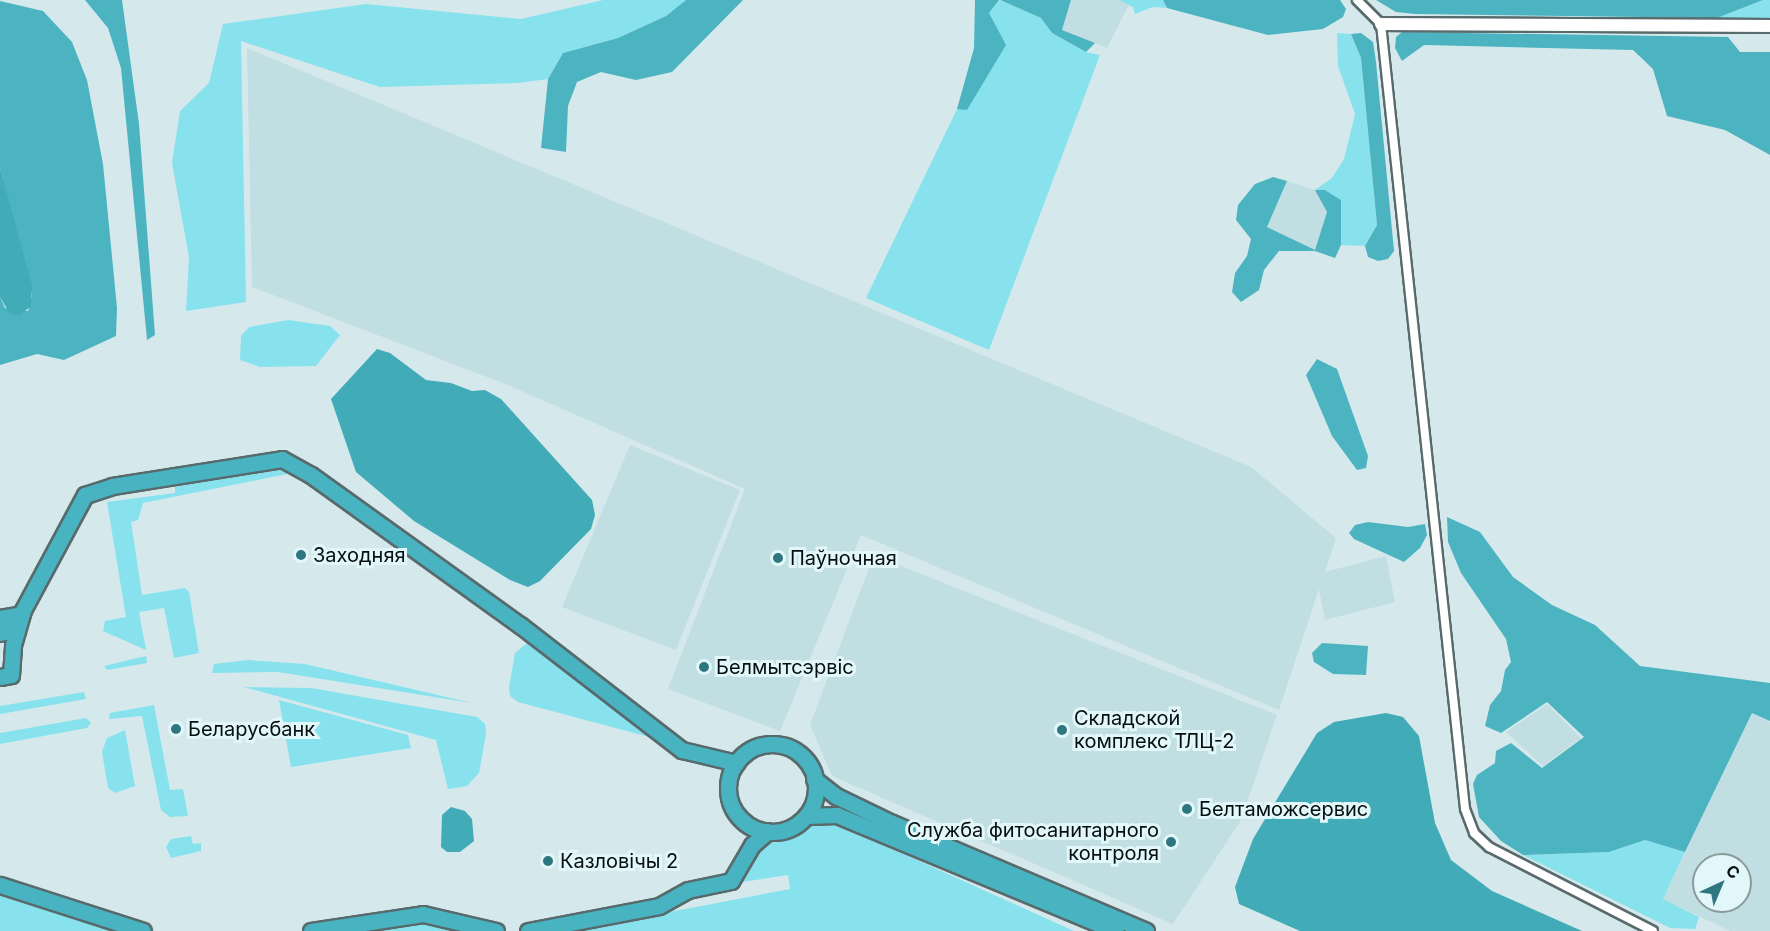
<!DOCTYPE html>
<meta charset="utf-8">
<style>
body{margin:0}
#map{position:relative;width:1770px;height:931px;overflow:hidden;background:#d5e9ec;font-family:Inter,sans-serif}
div>[style]{position:absolute}
[style*='--x']{left:calc(var(--x)*1px);top:calc(var(--y)*1px);width:calc(var(--w)*1px);rotate:calc(var(--a)*1deg)}
.built>*{inset:0;background:#c1dee2}
.green>*{inset:0;background:#87e2ed}
.forest>*{inset:0;background:#4cb4c1}
.water>*{inset:0;background:#41abb8}
.roads{filter:drop-shadow(2px 0 #586a6c) drop-shadow(-2px 0 #586a6c) drop-shadow(0 2px #586a6c) drop-shadow(0 -2px #586a6c)}
.street>*{height:8px;margin:-4px;padding:0 4px;transform-origin:4px;border-radius:4px;background:#fff}
.secondary>*{height:12px;margin:-6px;padding:0 6px;transform-origin:6px;border-radius:6px;background:#fff}
.highway>*{height:15px;margin:-7.5px;padding:0 7.5px;transform-origin:7.5px;border-radius:7.5px;background:#49b4c1}
.highway>.ring{margin:-7.5px;padding:0;box-sizing:content-box;background:none;border:15px solid #49b4c1;border-radius:50%}
.dots>*{width:16px;height:16px;translate:-50% -50%;box-sizing:border-box;border:3px solid #e2f7f9;border-radius:50%}
span{translate:-50% -50%;white-space:nowrap;text-align:center;line-height:1.15;-webkit-text-stroke:6px #e2f7f9;paint-order:stroke}
.poi-label{font-size:20px;color:#070e0f}
.left{translate:0 -50%;text-align:left}
.right{translate:-100% -50%;text-align:right}
.north{position:absolute;left:1692px;top:853px;width:60px;height:60px;box-sizing:border-box;background:#e2f7f9;border:2px solid #8a9a9b;border-radius:50%;rotate:44deg;font-size:16px;font-weight:700;line-height:24px;text-align:center;color:#070e0f}
.north::after{content:'';display:block;margin:auto;width:21px;height:27px;background:#2f7780;clip-path:polygon(50% 0,100% 100%,50% 72%,0 100%)}
</style>
<div id="map">
<div class="built">
<div style="clip-path:polygon(1071px 0,1119px 0,1129px 5px,1107px 48px,1062px 30px)"></div>
<div style="clip-path:polygon(247px 48px,1251px 467px,1336px 538px,1325px 572px,1386px 556px,1395px 602px,1325px 620px,1319px 589px,1279px 710px,861px 535px,780px 731px,668px 689px,745px 489px,508px 385px,252px 287px)"></div>
<div style="clip-path:polygon(1287px 181px,1315px 190px,1327px 212px,1315px 251px,1267px 227px)"></div>
<div style="clip-path:polygon(630px 445px,740px 490px,676px 650px,562px 607px)"></div>
<div style="clip-path:polygon(874px 555px,1277px 715px,1241px 820px,1173px 924px,832px 776px,810px 725px)"></div>
<div style="clip-path:polygon(1547px 704px,1581px 738px,1543px 766px,1506px 732px)"></div>
<div style="clip-path:polygon(evenodd,1752px 713px,1770px 721px,1770px 931px,1730px 931px,1663px 899px,1752px 713px,1704px 865px,1740px 865px,1740px 901px,1704px 901px,1704px 865px)"></div>
</div>
<div class="green">
<div style="clip-path:polygon(603px 0,686px 0,666px 16px,618px 38px,563px 53px,548px 79px,518px 83px,380px 87px,241px 41px,246px 302px,186px 311px,189px 257px,172px 163px,180px 111px,209px 83px,223px 24px,366px 4px,521px 19px)"></div>
<div style="clip-path:polygon(999px 0,1041px 18px,1052px 33px,1086px 52px,1100px 55px,989px 350px,866px 298px,957px 109px,967px 109px,989px 13px)"></div>
<div style="clip-path:polygon(1119px 0,1163px 0,1167px 8px,1153px 7px,1135px 14px,1133px 7px)"></div>
<div style="clip-path:polygon(1763px 0,1770px 0,1770px 19px,1717px 18px)"></div>
<div style="clip-path:polygon(1337px 33px,1351px 34px,1361px 58px,1377px 225px,1365px 246px,1341px 245px,1341px 200px,1325px 190px,1315px 190px,1332px 178px,1344px 159px,1355px 114px,1338px 66px)"></div>
<div style="clip-path:polygon(288px 320px,330px 326px,340px 335px,316px 366px,260px 367px,240px 360px,241px 336px,249px 327px)"></div>
<div style="clip-path:polygon(281px 466px,292px 473px,143px 503px,138px 520px,131px 522px,142px 595px,185px 588px,189px 592px,199px 653px,174px 658px,164px 608px,139px 612px,146px 650px,103px 631px,105px 621px,126px 617px,107px 502px,175px 493px,175px 487px)"></div>
<div style="clip-path:polygon(527px 643px,538px 649px,664px 741px,518px 702px,510px 696px,509px 687px,515px 653px)"></div>
<div style="clip-path:polygon(146px 656px,147px 663px,107px 670px,104px 666px)"></div>
<div style="clip-path:polygon(248px 660px,305px 664px,472px 703px,278px 672px,212px 673px,214px 664px)"></div>
<div style="clip-path:polygon(244px 687px,311px 688px,477px 717px,485px 724px,486px 734px,479px 773px,467px 786px,448px 789px,436px 740px)"></div>
<div style="clip-path:polygon(84px 692px,86px 699px,0 714px,0 706px)"></div>
<div style="clip-path:polygon(279px 700px,408px 735px,411px 748px,291px 767px)"></div>
<div style="clip-path:polygon(154px 705px,170px 790px,183px 789px,188px 816px,170px 817px,161px 810px,142px 716px,109px 719px,110px 713px)"></div>
<div style="clip-path:polygon(86px 718px,91px 723px,87px 728px,0 744px,0 733px)"></div>
<div style="clip-path:polygon(125px 730px,135px 786px,115px 793px,108px 788px,102px 752px,107px 738px)"></div>
<div style="clip-path:polygon(831px 821px,1074px 931px,570px 931px,790px 889px,788px 875px,742px 882px,740px 878px,749px 858px,766px 839px,794px 833px,817px 822px)"></div>
<div style="clip-path:polygon(191px 836px,193px 844px,201px 843px,201px 851px,171px 858px,166px 847px,171px 839px)"></div>
<div style="clip-path:polygon(1645px 840px,1685px 852px,1663px 899px,1699px 917px,1695px 929px,1670px 928px,1523px 855px,1609px 852px)"></div>
<div style="clip-path:polygon(0 892px,125px 931px,0 931px)"></div>
<div style="clip-path:polygon(430px 919px,470px 931px,357px 931px)"></div>
</div>
<div class="forest">
<div style="clip-path:polygon(85px 0,122px 0,139px 124px,155px 335px,147px 340px,121px 68px,108px 28px)"></div>
<div style="clip-path:polygon(686px 0,743px 0,672px 72px,636px 80px,601px 72px,577px 82px,568px 106px,566px 152px,541px 148px,548px 79px,563px 53px,618px 38px,666px 16px)"></div>
<div style="clip-path:polygon(975px 0,999px 0,989px 13px,1006px 45px,967px 110px,957px 109px,974px 48px)"></div>
<div style="clip-path:polygon(1000px 0,1071px 0,1062px 30px,1095px 43px,1086px 52px,1052px 33px,1041px 18px)"></div>
<div style="clip-path:polygon(1163px 0,1340px 0,1346px 9px,1343px 17px,1323px 29px,1268px 35px,1167px 8px)"></div>
<div style="clip-path:polygon(1376px 0,1763px 0,1717px 18px,1415px 14px,1396px 12px)"></div>
<div style="clip-path:polygon(0 1px,43px 11px,72px 42px,87px 80px,103px 164px,117px 308px,116px 336px,64px 360px,37px 354px,0 365px,0 297px,5px 308px,28px 311px,32px 295px,0 167px)"></div>
<div style="clip-path:polygon(1402px 32px,1728px 37px,1740px 52px,1770px 52px,1770px 155px,1725px 130px,1667px 116px,1653px 69px,1633px 50px,1424px 45px,1402px 61px,1395px 48px,1396px 37px)"></div>
<div style="clip-path:polygon(1361px 33px,1373px 42px,1376px 62px,1394px 251px,1388px 259px,1378px 261px,1368px 257px,1365px 246px,1377px 225px,1361px 58px,1351px 34px)"></div>
<div style="clip-path:polygon(1273px 177px,1287px 181px,1267px 227px,1315px 250px,1327px 212px,1315px 190px,1325px 190px,1341px 200px,1341px 245px,1335px 258px,1315px 251px,1279px 251px,1264px 270px,1259px 290px,1241px 302px,1232px 292px,1235px 273px,1247px 256px,1251px 239px,1236px 220px,1238px 205px,1255px 184px)"></div>
<div style="clip-path:polygon(1317px 359px,1337px 369px,1368px 456px,1366px 468px,1357px 470px,1332px 436px,1306px 375px)"></div>
<div style="clip-path:polygon(1447px 517px,1480px 532px,1513px 577px,1552px 605px,1595px 625px,1640px 666px,1770px 683px,1770px 721px,1752px 713px,1685px 852px,1645px 840px,1609px 852px,1523px 855px,1501px 841px,1479px 817px,1473px 784px,1477px 775px,1495px 763px,1496px 751px,1511px 743px,1542px 768px,1584px 737px,1547px 702px,1501px 733px,1485px 726px,1490px 705px,1501px 691px,1505px 670px,1511px 662px,1506px 639px,1461px 573px,1448px 542px)"></div>
<div style="clip-path:polygon(1368px 522px,1408px 527px,1425px 524px,1427px 535px,1420px 548px,1404px 562px,1354px 539px,1349px 533px,1355px 525px)"></div>
<div style="clip-path:polygon(1322px 643px,1368px 646px,1366px 675px,1333px 674px,1314px 662px,1312px 653px)"></div>
</div>
<div class="water">
<div style="clip-path:polygon(0 167px,32px 286px,31px 306px,19px 316px,10px 314px,0 297px)"></div>
<div style="clip-path:polygon(377px 349px,390px 353px,426px 380px,451px 383px,472px 391px,485px 390px,501px 399px,592px 500px,595px 515px,591px 529px,540px 581px,528px 587px,510px 580px,414px 521px,356px 472px,331px 399px)"></div>
<div style="clip-path:polygon(1386px 713px,1403px 717px,1419px 736px,1435px 823px,1451px 860px,1492px 891px,1582px 931px,1300px 931px,1239px 904px,1235px 887px,1253px 839px,1317px 733px,1334px 722px)"></div>
<div style="clip-path:polygon(451px 807px,465px 811px,472px 819px,474px 841px,460px 852px,447px 852px,441px 847px,442px 815px)"></div>
</div>
<div class="roads">
<div class="street">
<div style="--x:1357;--y:0;--w:34;--a:45"></div>
<div style="--x:1381;--y:24;--w:789;--a:83.89"></div>
<div style="--x:1465;--y:809;--w:26;--a:69"></div>
<div style="--x:1474;--y:833;--w:21;--a:43"></div>
<div style="--x:1489;--y:847;--w:184;--a:27.1"></div>
</div>
<div class="secondary">
<div style="--x:1381;--y:24;--w:389;--a:0.3"></div>
</div>
<div class="highway">
<div style="--x:0;--y:618;--w:22;--a:-10"></div>
<div style="--x:0;--y:633;--w:16;--a:-11"></div>
<div style="--x:0;--y:677;--w:11;--a:-10"></div>
<div style="--x:11;--y:675;--w:30;--a:-86"></div>
<div style="--x:13;--y:645;--w:36;--a:-74"></div>
<div style="--x:23;--y:610;--w:131;--a:-61.7"></div>
<div style="--x:85;--y:495;--w:28;--a:-18"></div>
<div style="--x:112;--y:486;--w:172;--a:-9"></div>
<div style="--x:282;--y:459;--w:33;--a:29"></div>
<div style="--x:311;--y:475;--w:257;--a:35.7"></div>
<div style="--x:520;--y:625;--w:205;--a:37.7"></div>
<div style="--x:682;--y:750;--w:56;--a:13.5"></div>
<div class="ring" style="left:728px;top:744px;width:73px;height:73px"></div>
<div style="--x:814;--y:779;--w:28;--a:38"></div>
<div style="--x:836;--y:796;--w:62;--a:25.7"></div>
<div style="--x:892;--y:823;--w:276;--a:23"></div>
<div style="--x:806;--y:816;--w:31;--a:-2"></div>
<div style="--x:837;--y:815;--w:302;--a:22.6"></div>
<div style="--x:0;--y:885;--w:150;--a:17.8"></div>
<div style="--x:311;--y:931;--w:113;--a:-8.6"></div>
<div style="--x:423;--y:914;--w:75;--a:13.1"></div>
<div style="--x:528;--y:931;--w:133;--a:-10.8"></div>
<div style="--x:659;--y:906;--w:33;--a:-29"></div>
<div style="--x:688;--y:890;--w:44;--a:-11.8"></div>
<div style="--x:731;--y:881;--w:42;--a:-59.7"></div>
<div style="--x:752;--y:845;--w:21;--a:-41"></div>
</div>
</div>
<div class="dots">
<div style="left:301px;top:555px;background:#2f7780"></div>
<div style="left:778px;top:558px;background:#2f7780"></div>
<div style="left:704px;top:667px;background:#2f7780"></div>
<div style="left:176px;top:729px;background:#2f7780"></div>
<div style="left:1062px;top:730px;background:#2f7780"></div>
<div style="left:1187px;top:809px;background:#2f7780"></div>
<div style="left:1171px;top:842px;background:#2f7780"></div>
<div style="left:548px;top:861px;background:#2f7780"></div>
</div>
<div class="poi-label">
<span class="left" style="left:313px;top:555px">Заходняя</span>
<span class="left" style="left:790px;top:558px">Паўночная</span>
<span class="left" style="left:716px;top:667px">Белмытсэрвіс</span>
<span class="left" style="left:1074px;top:730px">Складской<br>комплекс ТЛЦ-2</span>
<span class="left" style="left:188px;top:729px">Беларусбанк</span>
<span class="left" style="left:1199px;top:809px">Белтаможсервис</span>
<span class="right" style="left:1159px;top:842px">Служба фитосанитарного<br>контроля</span>
<span class="left" style="left:560px;top:861px">Казловічы 2</span>
</div>
<div class="north">С</div>
</div>
